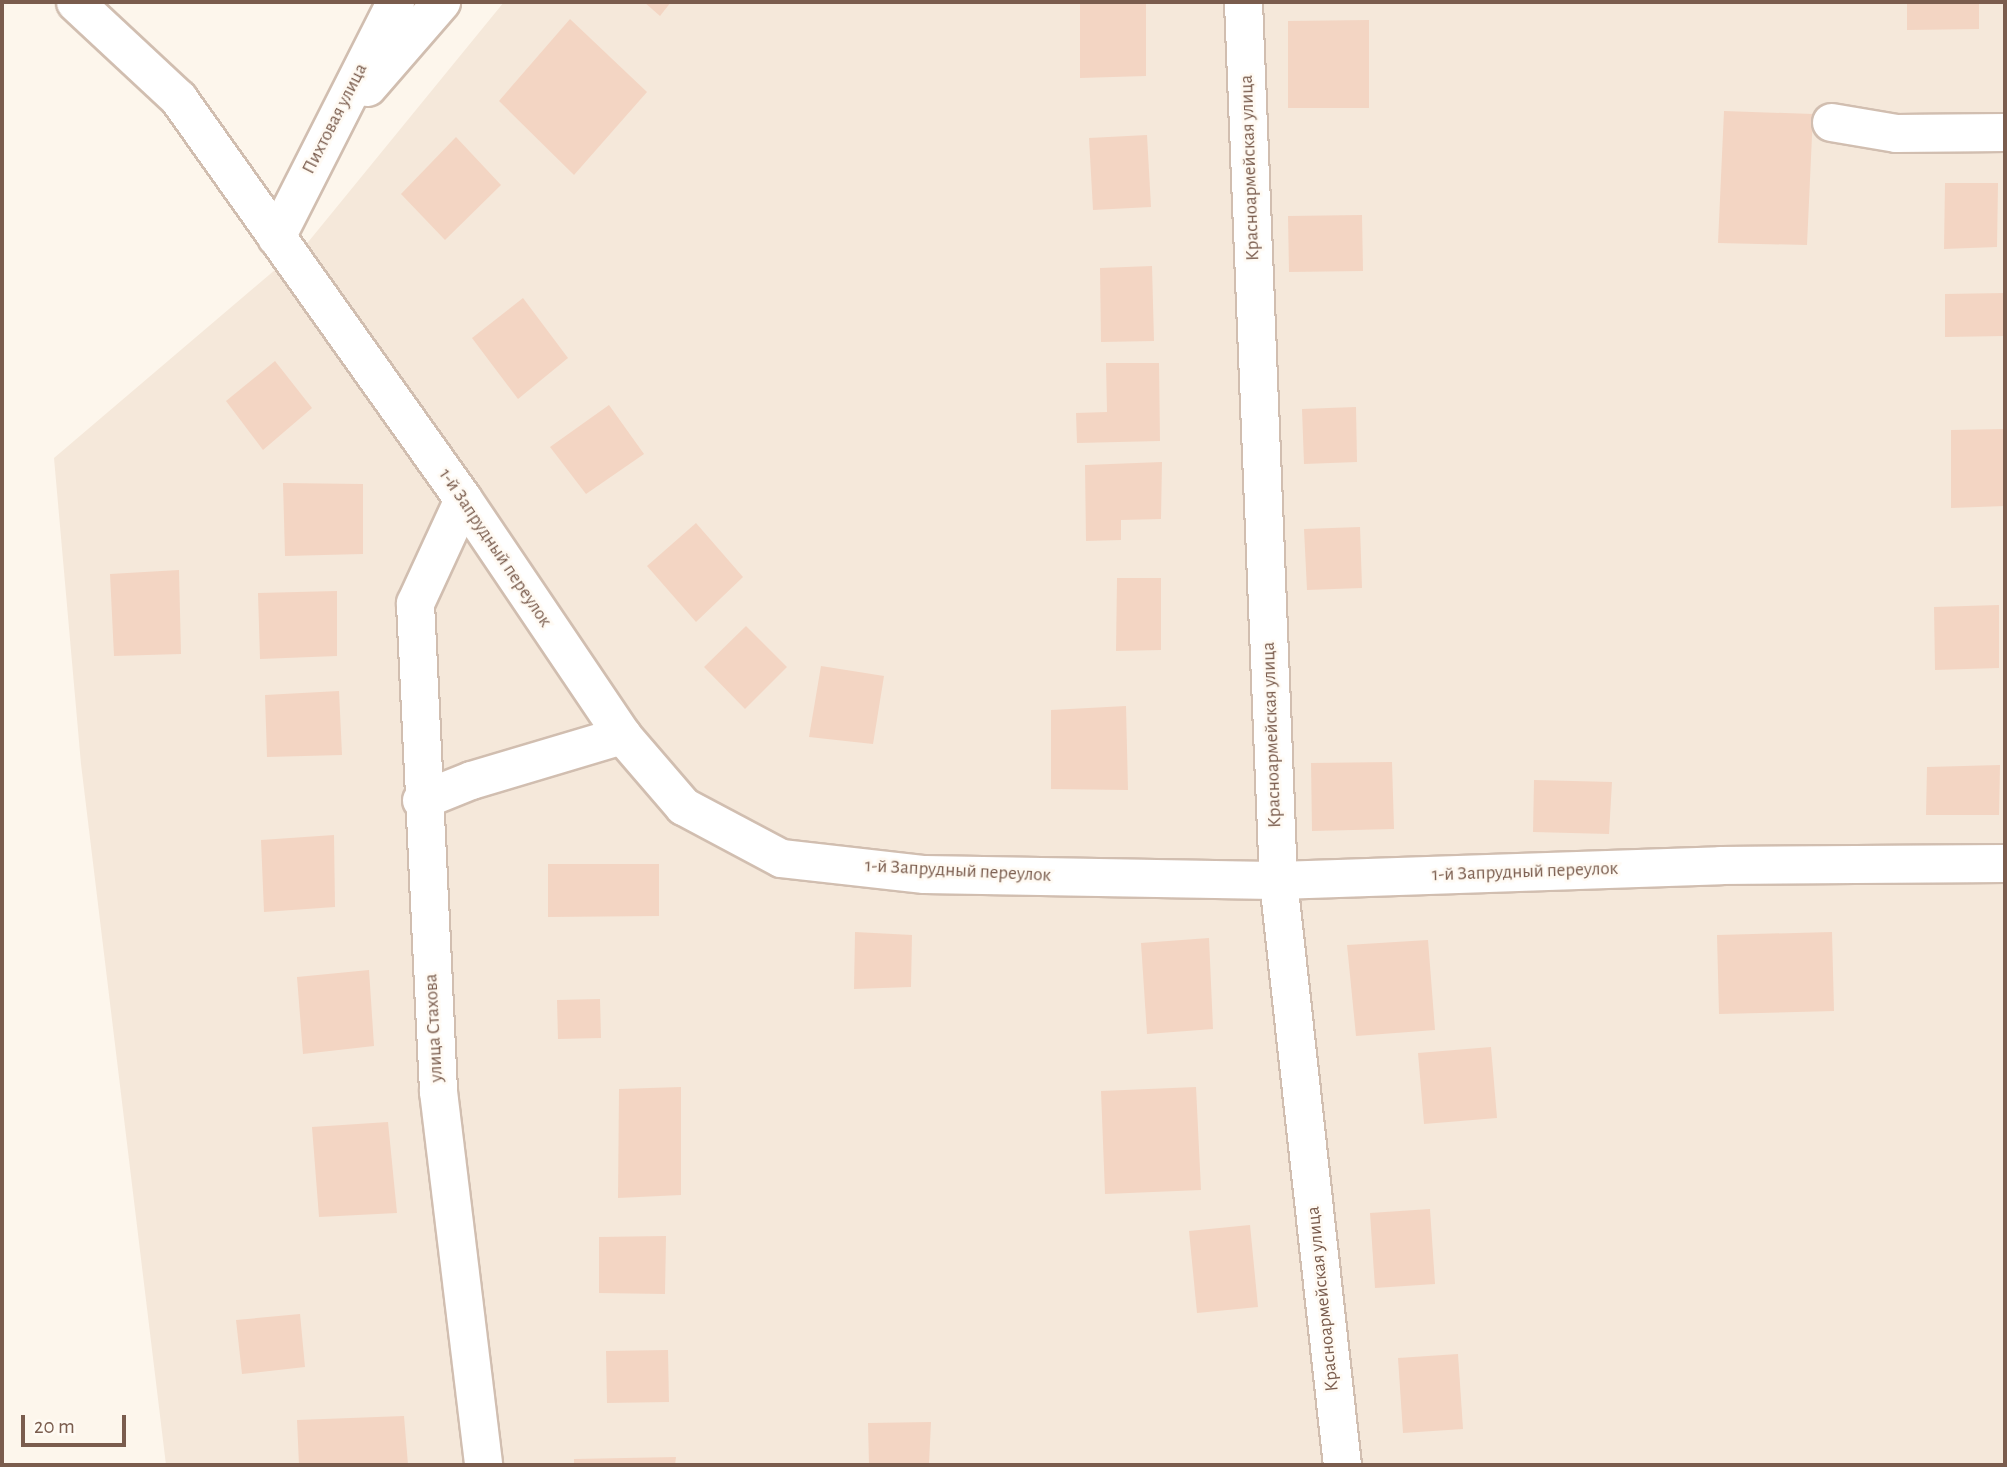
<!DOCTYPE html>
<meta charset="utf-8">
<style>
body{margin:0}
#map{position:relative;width:2007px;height:1467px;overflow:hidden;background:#fdf6ec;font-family:"Alegreya Sans",sans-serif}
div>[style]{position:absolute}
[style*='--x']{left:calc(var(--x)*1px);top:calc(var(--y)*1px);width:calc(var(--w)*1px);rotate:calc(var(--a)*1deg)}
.residential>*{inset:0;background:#f5e8da}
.building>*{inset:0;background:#f3d5c3}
.roads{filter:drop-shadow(2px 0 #d1beb0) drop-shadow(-2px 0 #d1beb0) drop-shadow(0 2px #d1beb0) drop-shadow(0 -2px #d1beb0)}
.minor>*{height:37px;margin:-18.5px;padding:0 18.5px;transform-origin:18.5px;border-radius:18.5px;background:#fff}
span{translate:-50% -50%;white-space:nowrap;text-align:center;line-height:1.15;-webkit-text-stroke:5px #fffaf3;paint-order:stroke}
.street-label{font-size:19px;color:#7a5c4d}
.frame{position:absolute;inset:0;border:4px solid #7a5c4d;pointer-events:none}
.scale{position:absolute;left:21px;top:1415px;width:105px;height:32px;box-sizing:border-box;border:4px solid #7a5c4d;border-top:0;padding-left:9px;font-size:21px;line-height:24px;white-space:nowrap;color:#7a5c4d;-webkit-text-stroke:5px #fffaf3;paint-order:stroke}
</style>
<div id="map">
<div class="residential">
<div style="clip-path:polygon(504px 2px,2005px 2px,2005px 1465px,166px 1465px,81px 764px,54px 458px,309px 241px)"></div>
</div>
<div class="building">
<div style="clip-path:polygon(644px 2px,671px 2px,660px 16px)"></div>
<div style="clip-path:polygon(1080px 2px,1146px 2px,1146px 76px,1080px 78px)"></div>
<div style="clip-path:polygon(1907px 2px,1979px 2px,1979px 29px,1907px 30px)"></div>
<div style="clip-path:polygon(570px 19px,647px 92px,574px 175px,499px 101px)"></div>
<div style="clip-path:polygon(1369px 20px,1369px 108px,1288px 108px,1288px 21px)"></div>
<div style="clip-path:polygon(1724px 111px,1813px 114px,1807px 245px,1718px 243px)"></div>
<div style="clip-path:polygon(1147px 135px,1151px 207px,1093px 210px,1089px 138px)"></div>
<div style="clip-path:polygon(456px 137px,501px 185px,445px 240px,401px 194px)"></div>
<div style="clip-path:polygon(1945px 183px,1998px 183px,1997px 247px,1944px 249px)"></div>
<div style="clip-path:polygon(1362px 215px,1363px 271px,1289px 272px,1288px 216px)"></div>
<div style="clip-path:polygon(1152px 266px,1154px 341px,1101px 342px,1100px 268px)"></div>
<div style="clip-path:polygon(2005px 293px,2005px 336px,1945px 337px,1945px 294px)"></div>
<div style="clip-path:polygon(523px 298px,568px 358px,518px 399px,472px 338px)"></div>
<div style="clip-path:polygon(275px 361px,312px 408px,263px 450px,226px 401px)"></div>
<div style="clip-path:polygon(1106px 363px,1159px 363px,1160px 441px,1077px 443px,1076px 413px,1107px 412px)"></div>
<div style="clip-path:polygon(609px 405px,644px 454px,586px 494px,550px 447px)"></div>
<div style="clip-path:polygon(1356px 407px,1357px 462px,1304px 464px,1302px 409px)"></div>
<div style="clip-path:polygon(2005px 429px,2005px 506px,1951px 508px,1951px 430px)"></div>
<div style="clip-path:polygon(1162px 462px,1161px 519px,1121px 520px,1121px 540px,1086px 541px,1085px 465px)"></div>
<div style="clip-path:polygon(283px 483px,363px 484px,363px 554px,285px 556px)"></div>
<div style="clip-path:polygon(696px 523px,743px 577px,696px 622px,647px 566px)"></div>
<div style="clip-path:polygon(1360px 527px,1362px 588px,1307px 590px,1304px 529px)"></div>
<div style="clip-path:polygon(179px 570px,181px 654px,114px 656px,110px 574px)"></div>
<div style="clip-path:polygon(1117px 578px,1161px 578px,1161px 650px,1116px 651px)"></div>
<div style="clip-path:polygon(337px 591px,337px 656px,260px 659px,258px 593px)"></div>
<div style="clip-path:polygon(1999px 605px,1999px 668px,1935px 670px,1934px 607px)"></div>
<div style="clip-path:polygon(746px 626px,787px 667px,745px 709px,704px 667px)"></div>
<div style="clip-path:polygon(821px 666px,884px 676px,873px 744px,809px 737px)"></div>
<div style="clip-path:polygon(339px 691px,342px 755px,267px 757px,265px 695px)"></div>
<div style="clip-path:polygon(1126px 706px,1128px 790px,1051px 789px,1051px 710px)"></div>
<div style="clip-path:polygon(1392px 762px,1394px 829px,1312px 831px,1311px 763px)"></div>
<div style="clip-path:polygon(2000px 765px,1999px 815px,1926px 815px,1927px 767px)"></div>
<div style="clip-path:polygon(1534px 780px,1612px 782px,1609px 834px,1533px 832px)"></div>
<div style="clip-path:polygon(334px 835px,335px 907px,264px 912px,261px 840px)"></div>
<div style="clip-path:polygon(548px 864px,659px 864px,659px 916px,548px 917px)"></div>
<div style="clip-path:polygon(855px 932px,912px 935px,911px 987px,854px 989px)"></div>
<div style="clip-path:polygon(1832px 932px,1834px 1011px,1719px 1014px,1717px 935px)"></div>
<div style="clip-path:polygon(1209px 938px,1213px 1029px,1147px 1034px,1141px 943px)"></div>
<div style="clip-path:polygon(1428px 940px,1435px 1030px,1356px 1036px,1347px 945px)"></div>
<div style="clip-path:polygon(369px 970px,374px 1046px,303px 1054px,297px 977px)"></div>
<div style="clip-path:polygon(600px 999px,601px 1038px,558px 1039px,557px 1000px)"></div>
<div style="clip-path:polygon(1491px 1047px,1497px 1118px,1424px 1124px,1418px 1053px)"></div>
<div style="clip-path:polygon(681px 1087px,681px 1195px,618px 1198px,619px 1089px)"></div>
<div style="clip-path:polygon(1196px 1087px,1201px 1190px,1105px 1194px,1101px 1091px)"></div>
<div style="clip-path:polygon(388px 1122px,397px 1213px,319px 1217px,312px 1127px)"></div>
<div style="clip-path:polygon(1430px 1209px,1435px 1284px,1375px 1288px,1370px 1213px)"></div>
<div style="clip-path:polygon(1250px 1225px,1258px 1307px,1197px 1313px,1189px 1231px)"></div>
<div style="clip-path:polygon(666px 1236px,665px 1294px,599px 1293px,599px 1237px)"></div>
<div style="clip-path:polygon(300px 1314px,305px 1367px,242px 1374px,236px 1320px)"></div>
<div style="clip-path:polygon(668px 1350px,669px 1402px,607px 1403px,606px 1351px)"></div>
<div style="clip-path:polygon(1458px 1354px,1463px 1429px,1403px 1433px,1398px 1358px)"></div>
<div style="clip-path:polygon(404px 1416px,408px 1465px,299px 1465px,297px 1420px)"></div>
<div style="clip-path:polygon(931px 1422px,929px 1464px,869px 1465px,868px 1423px)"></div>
<div style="clip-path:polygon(676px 1457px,675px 1465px,574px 1465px,574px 1459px)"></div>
</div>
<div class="roads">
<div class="minor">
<div style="--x:75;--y:2;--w:141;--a:43"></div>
<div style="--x:178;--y:98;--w:492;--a:54.6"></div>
<div style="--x:463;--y:499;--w:285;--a:56"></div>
<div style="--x:622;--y:735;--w:94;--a:49.3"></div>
<div style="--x:683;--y:806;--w:111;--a:28"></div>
<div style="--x:781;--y:858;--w:144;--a:6.4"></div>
<div style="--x:924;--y:874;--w:354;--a:1"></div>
<div style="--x:1278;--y:880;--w:442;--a:-1.9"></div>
<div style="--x:1720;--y:865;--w:285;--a:-0.4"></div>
<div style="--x:1243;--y:2;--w:879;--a:87.72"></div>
<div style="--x:1278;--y:880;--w:588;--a:83.76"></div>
<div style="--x:367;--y:87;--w:113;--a:-49"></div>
<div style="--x:1831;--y:122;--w:66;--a:9.6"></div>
<div style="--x:1896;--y:133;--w:109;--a:-0.5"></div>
<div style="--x:276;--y:237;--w:263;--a:-63.1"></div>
<div style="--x:463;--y:499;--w:115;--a:114.8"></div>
<div style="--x:415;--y:603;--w:489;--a:87.3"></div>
<div style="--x:438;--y:1091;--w:377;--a:83.1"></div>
<div style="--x:421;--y:800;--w:54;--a:-21.8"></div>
<div style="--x:471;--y:780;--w:158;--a:-16.6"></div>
</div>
</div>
<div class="street-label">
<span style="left:335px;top:119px;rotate:-63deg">Пихтовая улица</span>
<span style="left:1250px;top:168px;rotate:-92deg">Красноармейская улица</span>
<span style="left:495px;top:548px;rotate:56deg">1-й Запрудный переулок</span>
<span style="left:1272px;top:735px;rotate:-92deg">Красноармейская улица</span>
<span style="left:958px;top:871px;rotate:3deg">1-й Запрудный переулок</span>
<span style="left:1525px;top:872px;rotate:-2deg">1-й Запрудный переулок</span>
<span style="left:434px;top:1028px;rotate:-93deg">улица Стахова</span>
<span style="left:1323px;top:1299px;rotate:-96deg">Красноармейская улица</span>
</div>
<div class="frame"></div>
<div class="scale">20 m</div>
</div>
